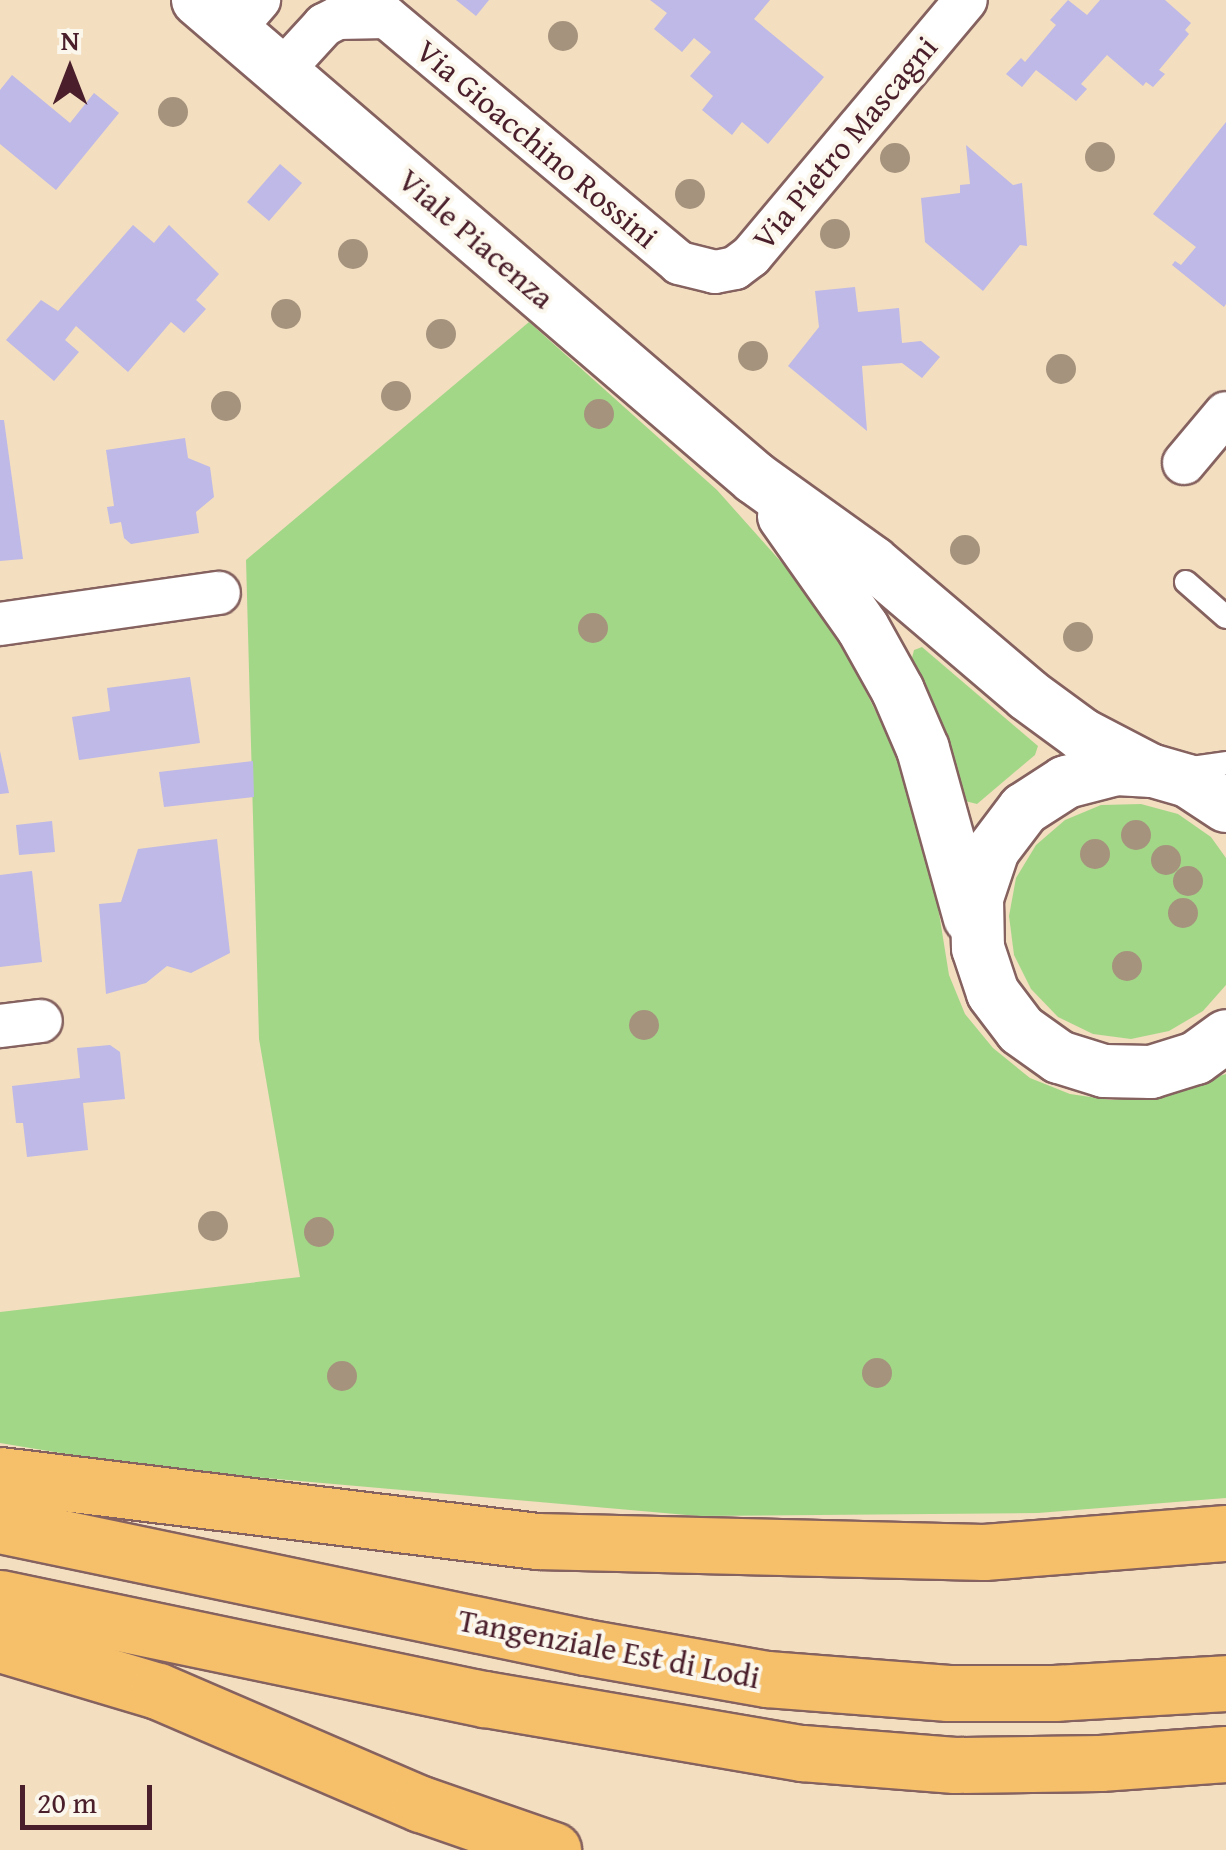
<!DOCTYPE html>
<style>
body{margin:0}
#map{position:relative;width:1226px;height:1850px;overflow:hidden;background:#f3dec0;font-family:"Gentium Book Plus",serif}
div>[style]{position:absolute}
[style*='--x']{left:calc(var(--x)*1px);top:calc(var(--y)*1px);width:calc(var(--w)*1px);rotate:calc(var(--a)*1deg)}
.green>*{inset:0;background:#a3d788}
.building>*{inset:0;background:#beb9e6}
.roads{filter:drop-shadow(2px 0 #85625f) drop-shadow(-2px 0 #85625f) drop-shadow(0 2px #85625f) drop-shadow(0 -2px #85625f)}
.service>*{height:22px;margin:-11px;padding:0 11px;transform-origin:11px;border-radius:11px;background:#fff}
.minor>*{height:42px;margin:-21px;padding:0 21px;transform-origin:21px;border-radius:21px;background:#fff}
.tertiary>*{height:52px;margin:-26px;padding:0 26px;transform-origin:26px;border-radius:26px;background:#fff}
.trunk>*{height:55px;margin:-27.5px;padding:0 27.5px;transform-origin:27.5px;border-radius:27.5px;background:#f6c06b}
.trees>*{width:30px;height:30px;margin:-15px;border-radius:50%;background:#a5937d}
span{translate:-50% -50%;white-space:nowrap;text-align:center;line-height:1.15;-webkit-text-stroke:8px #fbf7ec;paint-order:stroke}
.street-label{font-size:32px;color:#4a1f2b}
.north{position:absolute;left:20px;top:20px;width:100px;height:100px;-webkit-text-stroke:8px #fbf7ec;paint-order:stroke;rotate:0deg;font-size:28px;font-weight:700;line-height:40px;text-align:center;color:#4a1f2b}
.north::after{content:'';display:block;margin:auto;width:35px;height:45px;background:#4a1f2b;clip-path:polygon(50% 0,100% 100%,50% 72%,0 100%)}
.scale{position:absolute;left:20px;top:1785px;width:132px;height:45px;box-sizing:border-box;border:5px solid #4a1f2b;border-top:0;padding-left:12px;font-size:30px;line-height:35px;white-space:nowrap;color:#4a1f2b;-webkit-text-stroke:8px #fbf7ec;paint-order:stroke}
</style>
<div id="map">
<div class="green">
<div style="clip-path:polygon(529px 322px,717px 490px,791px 573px,850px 660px,892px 744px,929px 851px,949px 975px,965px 1014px,993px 1048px,1030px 1078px,1070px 1094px,1111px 1100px,1151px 1097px,1226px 1074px,1226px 1498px,1038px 1513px,698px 1516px,151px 1468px,0 1443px,0 1312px,300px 1277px,259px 1039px,246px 560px)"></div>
<div style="clip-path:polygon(922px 647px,1038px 746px,1035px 755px,977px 804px,965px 801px,912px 658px,914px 650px)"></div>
<div style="clip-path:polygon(1141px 804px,1178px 814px,1211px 837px,1226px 858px,1226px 985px,1203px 1011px,1169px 1031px,1131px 1039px,1093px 1034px,1058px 1017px,1031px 989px,1014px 955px,1009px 916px,1016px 878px,1036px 845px,1065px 820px,1101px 805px)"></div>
</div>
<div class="building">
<div style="clip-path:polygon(456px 0,489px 0,476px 16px)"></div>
<div style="clip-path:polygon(650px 0,770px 0,754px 19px,824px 77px,768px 144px,742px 122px,732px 135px,702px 110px,713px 96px,690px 76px,711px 52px,694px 38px,682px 52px,654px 29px,667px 13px)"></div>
<div style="clip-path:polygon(1068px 0,1087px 15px,1100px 0,1165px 0,1191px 23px,1185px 30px,1189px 34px,1159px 70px,1165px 74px,1153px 87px,1146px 82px,1143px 86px,1107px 55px,1081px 84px,1087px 89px,1076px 101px,1036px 70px,1022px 87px,1006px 74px,1021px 58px,1025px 62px,1056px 25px,1050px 20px)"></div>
<div style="clip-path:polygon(12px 75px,70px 123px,94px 93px,119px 113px,56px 190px,0 144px,0 90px)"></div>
<div style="clip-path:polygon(1226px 122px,1226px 304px,1224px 307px,1172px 265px,1175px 261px,1181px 265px,1196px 247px,1153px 214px)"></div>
<div style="clip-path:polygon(966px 145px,1013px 185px,1022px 183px,1027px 246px,1020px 245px,983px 291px,925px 242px,921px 198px,960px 193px,960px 185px,970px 184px)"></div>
<div style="clip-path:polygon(280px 164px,302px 183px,269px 221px,247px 202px)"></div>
<div style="clip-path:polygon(133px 225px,154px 243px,169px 225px,219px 274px,196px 300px,206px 309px,184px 333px,171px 322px,128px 372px,76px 326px,65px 340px,79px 352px,54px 381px,6px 340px,41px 300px,58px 311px)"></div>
<div style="clip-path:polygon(855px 287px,858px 312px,899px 308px,902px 343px,921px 341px,940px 357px,922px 378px,902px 363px,862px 366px,867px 431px,788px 366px,819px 327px,815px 291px)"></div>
<div style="clip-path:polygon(0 420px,4px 420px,23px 559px,0 561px)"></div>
<div style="clip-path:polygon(185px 438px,188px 458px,210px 467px,214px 497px,196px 512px,199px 533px,131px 544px,124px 538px,121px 522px,110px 524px,107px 507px,114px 506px,106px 450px)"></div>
<div style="clip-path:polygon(190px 677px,200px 743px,79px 760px,72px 717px,110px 711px,107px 688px)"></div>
<div style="clip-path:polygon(0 751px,9px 793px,0 794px)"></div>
<div style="clip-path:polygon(253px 761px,254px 797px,164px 807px,159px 772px)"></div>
<div style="clip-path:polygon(52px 821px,55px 852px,19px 855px,16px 825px)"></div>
<div style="clip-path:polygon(217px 839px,230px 953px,191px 973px,167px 966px,146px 983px,106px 994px,99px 904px,121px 902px,138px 849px)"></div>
<div style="clip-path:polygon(32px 871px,42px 962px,0 967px,0 875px)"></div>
<div style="clip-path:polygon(110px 1045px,120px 1052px,125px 1099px,83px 1103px,88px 1150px,27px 1157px,23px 1123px,16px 1123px,12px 1086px,80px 1078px,77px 1048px)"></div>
</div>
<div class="roads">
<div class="service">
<div style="--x:1186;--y:582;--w:53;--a:41.2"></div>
<div style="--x:1185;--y:769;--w:41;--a:-8.3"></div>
</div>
<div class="minor">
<div style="--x:366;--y:0;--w:409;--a:40"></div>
<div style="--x:679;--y:263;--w:37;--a:14"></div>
<div style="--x:715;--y:272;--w:20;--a:-11"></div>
<div style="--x:735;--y:268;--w:20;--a:-37"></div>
<div style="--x:751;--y:256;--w:334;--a:-50"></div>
<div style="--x:233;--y:30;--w:40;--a:-49"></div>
<div style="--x:281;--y:72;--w:64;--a:-47.5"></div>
<div style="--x:324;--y:25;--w:16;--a:-27"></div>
<div style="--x:338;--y:18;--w:48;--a:-1.2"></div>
<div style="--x:1184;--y:463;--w:65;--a:-50"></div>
<div style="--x:0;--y:624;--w:221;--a:-8.1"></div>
<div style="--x:0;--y:1026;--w:41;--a:-7"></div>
</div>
<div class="tertiary">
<div style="--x:198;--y:0;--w:734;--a:40.64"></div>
<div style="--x:755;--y:478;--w:144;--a:35.7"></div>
<div style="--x:872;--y:562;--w:205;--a:40.4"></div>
<div style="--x:1028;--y:695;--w:66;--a:36.3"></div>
<div style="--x:1081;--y:734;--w:80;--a:27.5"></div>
<div style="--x:784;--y:516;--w:137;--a:54.8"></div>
<div style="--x:863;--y:628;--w:72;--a:60.9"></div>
<div style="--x:898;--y:691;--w:63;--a:66.7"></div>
<div style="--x:923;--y:749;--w:175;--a:74.5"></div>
<div style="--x:1226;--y:806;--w:45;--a:-146.7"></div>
<div style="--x:1188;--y:781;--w:37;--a:-164"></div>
<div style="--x:1152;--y:771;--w:36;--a:-177"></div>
<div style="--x:1116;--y:769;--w:52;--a:165.4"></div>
<div style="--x:1066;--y:782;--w:50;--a:147.3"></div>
<div style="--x:1024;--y:809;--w:51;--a:127.1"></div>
<div style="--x:993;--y:850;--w:51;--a:108.4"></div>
<div style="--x:977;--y:898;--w:50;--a:88.9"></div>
<div style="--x:978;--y:948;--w:47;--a:71.6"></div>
<div style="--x:993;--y:993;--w:46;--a:52.9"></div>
<div style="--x:1021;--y:1030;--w:47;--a:35.4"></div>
<div style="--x:1059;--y:1057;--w:47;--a:17.3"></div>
<div style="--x:1104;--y:1071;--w:47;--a:1.2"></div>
<div style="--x:1151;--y:1072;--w:47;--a:-17.3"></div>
<div style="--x:1196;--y:1058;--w:37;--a:-36"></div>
</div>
<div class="trunk">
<div style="--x:0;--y:1475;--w:541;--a:7.01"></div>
<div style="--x:537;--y:1541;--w:447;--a:1.4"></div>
<div style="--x:984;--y:1552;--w:243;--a:-4.5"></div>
<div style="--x:0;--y:1525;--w:598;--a:11.78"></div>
<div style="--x:585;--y:1647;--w:185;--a:10"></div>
<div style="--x:767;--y:1679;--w:182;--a:4.4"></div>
<div style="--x:948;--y:1693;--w:106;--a:0"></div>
<div style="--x:1054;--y:1693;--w:172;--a:-3.3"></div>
<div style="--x:0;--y:1598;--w:495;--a:11.8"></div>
<div style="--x:485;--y:1699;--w:322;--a:9.7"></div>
<div style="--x:802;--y:1753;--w:153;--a:4.5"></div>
<div style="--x:955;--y:1765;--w:145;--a:-0.8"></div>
<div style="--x:1100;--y:1763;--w:126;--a:-4.1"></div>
<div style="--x:0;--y:1644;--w:165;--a:16.6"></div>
<div style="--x:158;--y:1691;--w:286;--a:23.3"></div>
<div style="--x:421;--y:1804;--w:140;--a:19.2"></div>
</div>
</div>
<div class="trees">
<div style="left:563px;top:36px"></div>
<div style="left:173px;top:112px"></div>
<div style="left:1100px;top:157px"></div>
<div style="left:895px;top:158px"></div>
<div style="left:690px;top:194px"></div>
<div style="left:835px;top:234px"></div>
<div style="left:353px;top:254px"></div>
<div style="left:286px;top:314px"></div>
<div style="left:441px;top:334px"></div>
<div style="left:753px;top:356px"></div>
<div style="left:1061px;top:369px"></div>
<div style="left:396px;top:396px"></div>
<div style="left:226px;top:406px"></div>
<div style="left:599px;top:414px"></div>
<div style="left:965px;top:550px"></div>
<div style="left:593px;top:628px"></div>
<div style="left:1078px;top:637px"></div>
<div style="left:1136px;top:835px"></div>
<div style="left:1095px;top:854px"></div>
<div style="left:1166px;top:860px"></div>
<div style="left:1188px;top:881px"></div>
<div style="left:1183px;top:913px"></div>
<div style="left:1127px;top:966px"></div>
<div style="left:644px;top:1025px"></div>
<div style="left:213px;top:1226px"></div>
<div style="left:319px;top:1232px"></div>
<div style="left:877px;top:1373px"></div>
<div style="left:342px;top:1376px"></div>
</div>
<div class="street-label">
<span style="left:845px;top:143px;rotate:-50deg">Via Pietro Mascagni</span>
<span style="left:537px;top:144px;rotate:40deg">Via Gioacchino Rossini</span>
<span style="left:476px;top:239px;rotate:41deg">Viale Piacenza</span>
<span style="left:609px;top:1649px;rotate:11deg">Tangenziale Est di Lodi</span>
</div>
<div class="north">N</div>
<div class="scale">20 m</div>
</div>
